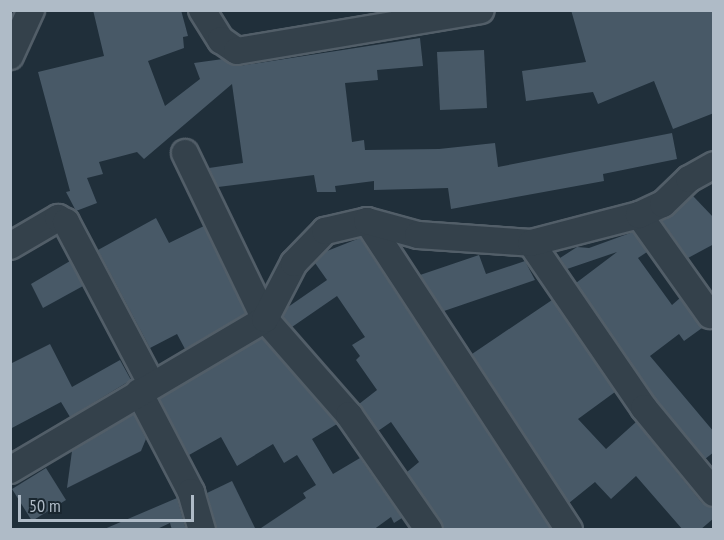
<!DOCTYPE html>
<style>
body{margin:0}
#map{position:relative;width:724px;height:540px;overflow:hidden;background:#202f3a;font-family:"PT Sans Narrow",sans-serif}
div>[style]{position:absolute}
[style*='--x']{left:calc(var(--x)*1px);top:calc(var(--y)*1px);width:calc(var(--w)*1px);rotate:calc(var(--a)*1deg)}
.building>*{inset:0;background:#485967}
.roads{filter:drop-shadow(2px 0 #525e68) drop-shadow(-2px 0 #525e68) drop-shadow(0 2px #525e68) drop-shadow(0 -2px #525e68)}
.minor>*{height:26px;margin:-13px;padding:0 13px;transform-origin:13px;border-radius:13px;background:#34414b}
span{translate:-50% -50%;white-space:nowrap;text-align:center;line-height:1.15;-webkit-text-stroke:4.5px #19262f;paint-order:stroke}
.frame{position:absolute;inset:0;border:12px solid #afbbc7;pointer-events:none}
.scale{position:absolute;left:18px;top:495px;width:176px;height:27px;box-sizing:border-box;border:3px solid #afbbc7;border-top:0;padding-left:8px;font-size:18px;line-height:21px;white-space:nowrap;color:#afbbc7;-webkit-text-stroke:4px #19262f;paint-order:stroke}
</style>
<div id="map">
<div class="building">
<div style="clip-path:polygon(93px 10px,181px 10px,188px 36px,183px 37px,184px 48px,148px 61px,165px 106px,200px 79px,194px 63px,223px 59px,239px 66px,420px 38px,423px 66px,377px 70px,378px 80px,345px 83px,352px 142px,364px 140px,365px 150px,439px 149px,495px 143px,498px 167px,672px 133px,677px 159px,603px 174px,604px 181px,451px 209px,448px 188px,374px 190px,374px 181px,335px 186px,336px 192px,317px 192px,314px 175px,218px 187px,209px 168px,243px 163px,232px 84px,144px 159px,137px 152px,99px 162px,103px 174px,87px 178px,97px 203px,76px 211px,66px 192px,70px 191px,38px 72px,104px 56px)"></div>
<div style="clip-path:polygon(571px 10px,714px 10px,714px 113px,673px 129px,654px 81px,598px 104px,593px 92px,526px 101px,522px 71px,586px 62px)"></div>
<div style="clip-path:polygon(484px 50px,487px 108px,440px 110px,437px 52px)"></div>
<div style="clip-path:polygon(693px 196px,714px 218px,714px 244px,688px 258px,662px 221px)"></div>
<div style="clip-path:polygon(156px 218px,169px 243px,204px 226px,246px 313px,185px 349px,177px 334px,150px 348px,98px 250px)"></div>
<div style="clip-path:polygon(633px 232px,647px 252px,638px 258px,672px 305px,680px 298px,702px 328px,684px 341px,679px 334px,650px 356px,714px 432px,714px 452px,705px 459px,656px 399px,576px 283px,617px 252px,567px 269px,560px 258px,577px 247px,589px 248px)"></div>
<div style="clip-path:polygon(360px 238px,551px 530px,444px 530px,407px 472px,419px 462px,391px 422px,378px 431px,359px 404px,377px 390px,356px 360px,360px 356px,352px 345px,365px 337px,337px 296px,292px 327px,283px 317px,288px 307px,327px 280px,315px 263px,327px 251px)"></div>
<div style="clip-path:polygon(479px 255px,486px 274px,525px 261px,535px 280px,444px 311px,420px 275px)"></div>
<div style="clip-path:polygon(70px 261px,83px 286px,43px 308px,31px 284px)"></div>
<div style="clip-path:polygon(552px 300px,615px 392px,578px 419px,606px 449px,636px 422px,702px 503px,714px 508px,714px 518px,700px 530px,683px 530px,636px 476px,611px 499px,595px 482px,569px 503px,472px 354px)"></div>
<div style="clip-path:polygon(262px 338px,337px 424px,312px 439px,333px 474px,360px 458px,402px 518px,394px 523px,391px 517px,373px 530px,258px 530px,306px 498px,303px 493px,316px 485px,297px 455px,284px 463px,273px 444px,237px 466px,221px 437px,189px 455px,159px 399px)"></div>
<div style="clip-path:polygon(50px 344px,72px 387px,120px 360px,131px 380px,70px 417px,61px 402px,10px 429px,10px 364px)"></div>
<div style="clip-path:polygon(134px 414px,146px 439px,141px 451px,67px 488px,72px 451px)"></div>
<div style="clip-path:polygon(46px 468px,66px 500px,32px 521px,12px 489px)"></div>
<div style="clip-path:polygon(232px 481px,256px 530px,217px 530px,207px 493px)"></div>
<div style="clip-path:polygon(177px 498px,186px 530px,172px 530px,170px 523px,155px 530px,102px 530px)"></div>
</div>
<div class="roads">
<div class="minor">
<div style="--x:202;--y:10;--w:36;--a:58"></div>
<div style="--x:221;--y:40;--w:19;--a:35"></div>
<div style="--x:237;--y:51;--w:247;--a:-9.5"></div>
<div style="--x:10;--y:56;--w:51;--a:-65.5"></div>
<div style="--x:185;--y:153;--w:184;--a:64.3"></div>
<div style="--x:265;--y:319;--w:128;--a:48.8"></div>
<div style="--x:349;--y:415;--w:140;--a:55.2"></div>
<div style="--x:639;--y:215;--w:123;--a:54.6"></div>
<div style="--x:367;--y:221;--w:369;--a:56.8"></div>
<div style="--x:531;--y:243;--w:200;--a:55.6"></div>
<div style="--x:644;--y:408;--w:110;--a:50.5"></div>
<div style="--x:10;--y:246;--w:56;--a:-30.3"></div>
<div style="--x:58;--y:218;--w:9;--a:27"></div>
<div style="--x:66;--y:222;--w:184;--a:62.2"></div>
<div style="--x:139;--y:392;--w:113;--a:62.5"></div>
<div style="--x:191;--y:492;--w:40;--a:74"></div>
<div style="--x:10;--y:470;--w:296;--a:-30.6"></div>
<div style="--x:265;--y:319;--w:63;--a:-62.6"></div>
<div style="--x:294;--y:263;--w:45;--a:-45.9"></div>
<div style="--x:325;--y:231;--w:43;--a:-13.4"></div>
<div style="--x:367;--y:221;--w:53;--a:15.4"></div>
<div style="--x:418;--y:235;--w:113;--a:4"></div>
<div style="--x:531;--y:243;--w:112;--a:-14.5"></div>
<div style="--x:639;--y:215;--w:26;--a:-25"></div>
<div style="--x:663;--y:204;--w:36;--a:-44"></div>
<div style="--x:689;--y:179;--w:29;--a:-29"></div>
</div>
</div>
<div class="frame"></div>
<div class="scale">50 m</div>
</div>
